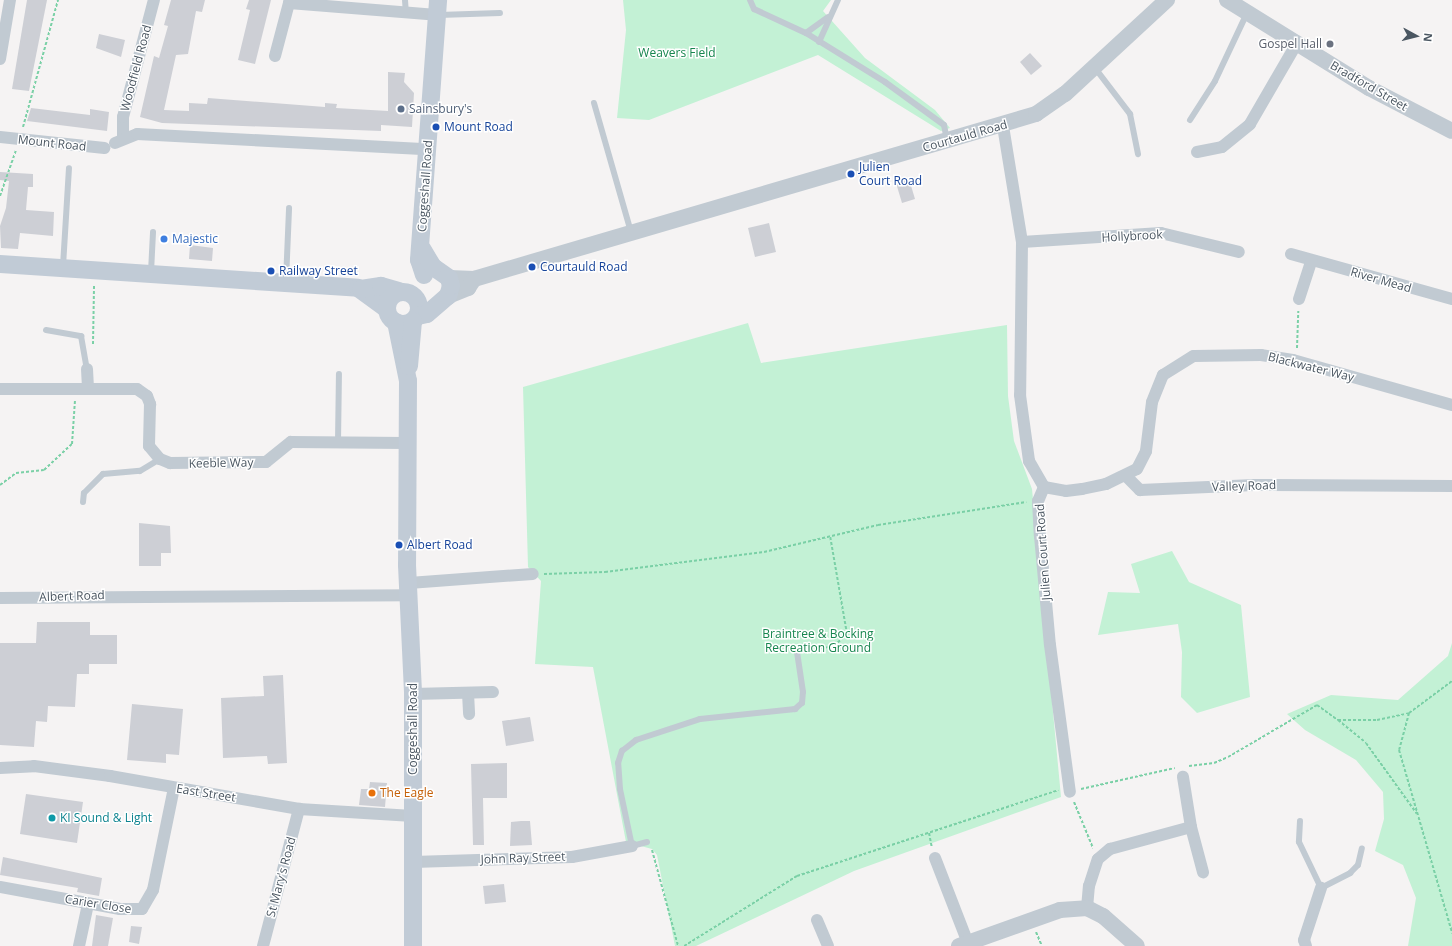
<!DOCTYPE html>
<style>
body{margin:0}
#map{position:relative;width:1452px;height:946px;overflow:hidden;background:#f5f3f3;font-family:"Open Sans",sans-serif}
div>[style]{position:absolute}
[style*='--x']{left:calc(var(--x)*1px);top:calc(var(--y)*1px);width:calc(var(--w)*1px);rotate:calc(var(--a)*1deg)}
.green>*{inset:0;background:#c3f1d5}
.building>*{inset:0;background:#cdcfd5}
.path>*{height:2px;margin-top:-1px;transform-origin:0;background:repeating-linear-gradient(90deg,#7ad0a6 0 3px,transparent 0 5px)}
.service>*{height:6px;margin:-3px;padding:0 3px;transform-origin:3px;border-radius:3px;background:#c1cad2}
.minor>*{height:12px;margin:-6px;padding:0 6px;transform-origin:6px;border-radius:6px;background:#c1cad2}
.tertiary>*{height:16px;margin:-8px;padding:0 8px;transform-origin:8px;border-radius:8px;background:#c1cad2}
.secondary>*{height:18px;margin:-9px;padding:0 9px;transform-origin:9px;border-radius:9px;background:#c1cbd6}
.secondary>.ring{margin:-9px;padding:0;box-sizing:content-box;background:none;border:18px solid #c1cbd6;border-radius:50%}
.dots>*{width:11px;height:11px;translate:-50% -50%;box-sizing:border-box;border:2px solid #fff;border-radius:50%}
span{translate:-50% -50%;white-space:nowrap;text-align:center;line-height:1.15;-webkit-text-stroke:3px #fff;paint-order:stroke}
.worship-label{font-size:12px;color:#5b616d}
.right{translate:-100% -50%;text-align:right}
.park-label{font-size:12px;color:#17864f}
.street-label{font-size:12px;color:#4a5661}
.service-label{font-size:12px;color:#4e5e75}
.left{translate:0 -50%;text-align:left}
.transit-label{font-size:12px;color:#164399}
.shop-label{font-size:12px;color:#366cbe}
.food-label{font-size:12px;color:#c56008}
.culture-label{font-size:12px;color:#0d838f}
.north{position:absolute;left:1396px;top:16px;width:40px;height:40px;-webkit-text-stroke:3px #fff;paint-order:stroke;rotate:97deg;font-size:11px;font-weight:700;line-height:16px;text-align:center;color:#4a5661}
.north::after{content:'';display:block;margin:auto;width:14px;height:18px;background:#4a5661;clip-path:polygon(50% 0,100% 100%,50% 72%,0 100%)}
</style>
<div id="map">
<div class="green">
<div style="clip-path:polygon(623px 0,831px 0,823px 11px,865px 58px,935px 110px,950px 128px,941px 131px,818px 55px,649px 120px,617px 118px,626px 30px)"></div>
<div style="clip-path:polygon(748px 323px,761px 363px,1007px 325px,1008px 396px,1014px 441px,1032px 489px,1061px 797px,854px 871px,696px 946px,675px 946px,657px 855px,652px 849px,626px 842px,593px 667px,535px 664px,541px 581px,528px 567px,523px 387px)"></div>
<div style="clip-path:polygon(1172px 551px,1189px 582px,1241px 605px,1250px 697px,1197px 713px,1181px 697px,1182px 652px,1178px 624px,1098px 635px,1108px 592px,1140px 593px,1131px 564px)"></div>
<div style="clip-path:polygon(1452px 643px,1452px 946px,1408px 946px,1416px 898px,1403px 865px,1375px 851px,1384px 819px,1383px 792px,1356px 760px,1305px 730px,1287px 714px,1331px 695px,1398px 700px,1448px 656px)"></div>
</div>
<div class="building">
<div style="clip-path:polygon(27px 0,47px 0,29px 91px,12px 89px)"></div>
<div style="clip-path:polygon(171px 0,205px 0,202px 12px,196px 11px,188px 54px,176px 55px,164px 110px,189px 111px,189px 103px,207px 104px,208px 98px,325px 107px,325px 103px,337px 104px,336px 108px,388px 111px,388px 72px,405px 73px,404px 82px,414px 93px,412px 127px,381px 125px,381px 131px,162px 123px,140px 117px,154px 56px,159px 58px,168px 26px,164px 25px)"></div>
<div style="clip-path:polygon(249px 0,271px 0,255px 64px,238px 60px,250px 10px,246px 9px)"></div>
<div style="clip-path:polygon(99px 34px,125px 40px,121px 57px,96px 48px)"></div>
<div style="clip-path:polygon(1030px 53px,1042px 66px,1031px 75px,1020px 62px)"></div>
<div style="clip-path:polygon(31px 108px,90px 115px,90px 109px,109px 112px,107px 131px,27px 121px)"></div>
<div style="clip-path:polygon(0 172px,33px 174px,33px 187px,28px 187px,26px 210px,54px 212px,53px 236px,20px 233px,18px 249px,1px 248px,0 226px,6px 208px,9px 181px,0 180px)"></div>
<div style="clip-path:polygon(909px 179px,915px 199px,902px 203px,896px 183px)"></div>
<div style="clip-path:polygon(769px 223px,776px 252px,755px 257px,748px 228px)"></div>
<div style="clip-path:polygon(190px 245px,213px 248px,212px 261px,189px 259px)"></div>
<div style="clip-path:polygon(139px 523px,170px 526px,171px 553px,161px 553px,161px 566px,139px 566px)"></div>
<div style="clip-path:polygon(37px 622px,90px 622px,90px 635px,117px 635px,117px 664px,89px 664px,89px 674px,77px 674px,75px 707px,48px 706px,47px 722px,36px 721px,34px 747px,0 745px,0 643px,36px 643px)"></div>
<div style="clip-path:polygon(283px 675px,287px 763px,268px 764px,267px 756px,223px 758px,221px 698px,264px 696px,263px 676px)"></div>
<div style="clip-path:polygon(132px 704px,183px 709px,179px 755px,166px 754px,166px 763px,127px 760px)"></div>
<div style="clip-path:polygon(530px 717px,534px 741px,506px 746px,502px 721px)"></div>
<div style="clip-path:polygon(507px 763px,507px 798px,483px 798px,484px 845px,473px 845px,471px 764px)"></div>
<div style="clip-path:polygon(370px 782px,387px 783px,385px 807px,359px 805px,361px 789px,369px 789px)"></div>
<div style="clip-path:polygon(26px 794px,83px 802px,77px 843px,20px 834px)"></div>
<div style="clip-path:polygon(521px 821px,530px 821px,532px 845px,510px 846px,511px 822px)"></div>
<div style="clip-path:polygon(3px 857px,102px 878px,99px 896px,77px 892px,78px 888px,0 875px)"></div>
<div style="clip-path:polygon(504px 884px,506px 902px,485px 904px,483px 886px)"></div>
<div style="clip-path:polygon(96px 915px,113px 918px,108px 946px,92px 946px)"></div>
<div style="clip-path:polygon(131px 926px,142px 927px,139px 944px,129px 942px)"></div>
</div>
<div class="path">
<div style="--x:23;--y:127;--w:132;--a:-74.6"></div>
<div style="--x:0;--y:196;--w:49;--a:-70.8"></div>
<div style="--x:93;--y:344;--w:60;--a:-89"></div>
<div style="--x:1297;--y:348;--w:37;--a:-88"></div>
<div style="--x:0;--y:485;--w:20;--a:-37"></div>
<div style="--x:16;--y:473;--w:28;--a:-6"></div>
<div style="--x:44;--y:470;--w:38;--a:-43"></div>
<div style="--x:72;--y:444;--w:44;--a:-86.1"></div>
<div style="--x:544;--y:574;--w:61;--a:-1.9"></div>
<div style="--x:605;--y:572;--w:160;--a:-7.2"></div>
<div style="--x:764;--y:552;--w:117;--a:-13.3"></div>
<div style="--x:878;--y:525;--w:150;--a:-8.8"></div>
<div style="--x:806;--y:651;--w:28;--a:-10"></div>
<div style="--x:834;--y:646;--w:18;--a:-43"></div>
<div style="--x:847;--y:634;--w:99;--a:-99.8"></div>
<div style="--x:1409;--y:713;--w:38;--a:105"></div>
<div style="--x:1399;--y:750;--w:191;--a:73.8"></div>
<div style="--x:1338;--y:720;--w:36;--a:39"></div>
<div style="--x:1366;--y:743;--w:87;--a:54.3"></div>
<div style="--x:1189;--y:766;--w:25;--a:-7"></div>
<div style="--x:1214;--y:763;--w:15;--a:-23"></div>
<div style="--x:1228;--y:757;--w:103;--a:-30.3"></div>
<div style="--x:1317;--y:705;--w:26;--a:36"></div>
<div style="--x:1338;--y:720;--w:39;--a:0"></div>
<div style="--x:1377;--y:720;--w:33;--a:-12"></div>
<div style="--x:1409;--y:713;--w:54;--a:-36.7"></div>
<div style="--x:1081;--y:789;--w:96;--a:-12.6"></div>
<div style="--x:1074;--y:802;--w:50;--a:67.6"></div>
<div style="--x:929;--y:833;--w:15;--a:79"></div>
<div style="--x:652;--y:850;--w:99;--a:74.8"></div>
<div style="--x:1036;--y:932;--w:15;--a:67"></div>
<div style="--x:684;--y:946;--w:133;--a:-31.8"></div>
<div style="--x:797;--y:876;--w:275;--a:-18.2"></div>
</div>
<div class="service">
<div style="--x:405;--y:0;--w:14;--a:86"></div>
<div style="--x:750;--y:0;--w:10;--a:66"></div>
<div style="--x:754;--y:9;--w:57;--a:24.8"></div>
<div style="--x:806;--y:33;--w:93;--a:31.8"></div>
<div style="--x:885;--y:82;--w:73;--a:36.1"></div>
<div style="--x:944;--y:125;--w:15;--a:79"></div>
<div style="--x:439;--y:15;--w:61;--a:-1.9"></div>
<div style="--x:806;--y:33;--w:27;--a:-36"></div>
<div style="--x:819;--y:42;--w:46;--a:-65.7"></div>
<div style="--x:1095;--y:68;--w:58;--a:52.7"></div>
<div style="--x:1130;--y:114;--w:41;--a:78.7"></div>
<div style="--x:594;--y:103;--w:134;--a:74"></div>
<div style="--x:1190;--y:120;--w:46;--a:-57.3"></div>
<div style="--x:1215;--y:81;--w:75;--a:-64.8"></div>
<div style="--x:63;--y:266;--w:98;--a:-86.5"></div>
<div style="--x:151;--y:272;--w:40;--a:-87.1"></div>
<div style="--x:286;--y:281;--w:73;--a:-87.6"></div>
<div style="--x:46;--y:330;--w:36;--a:10"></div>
<div style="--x:81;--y:336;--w:34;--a:80"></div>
<div style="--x:338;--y:442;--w:68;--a:-89.2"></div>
<div style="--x:83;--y:502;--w:9;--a:-84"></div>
<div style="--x:84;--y:493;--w:27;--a:-45"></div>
<div style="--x:103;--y:474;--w:37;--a:-5"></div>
<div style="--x:140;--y:471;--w:23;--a:-31"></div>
<div style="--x:1300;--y:821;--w:21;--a:93"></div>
<div style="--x:1299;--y:842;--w:51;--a:64.4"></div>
<div style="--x:1321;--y:888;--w:33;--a:-27"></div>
<div style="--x:1350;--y:873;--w:11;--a:-45"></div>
<div style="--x:1358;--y:865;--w:17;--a:-77"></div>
<div style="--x:647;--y:842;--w:16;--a:165"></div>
<div style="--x:632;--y:846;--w:58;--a:-101.9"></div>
<div style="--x:620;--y:789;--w:26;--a:-94"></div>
<div style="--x:618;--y:763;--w:13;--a:-72"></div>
<div style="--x:622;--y:751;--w:18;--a:-38"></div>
<div style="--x:636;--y:740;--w:67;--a:-18.2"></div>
<div style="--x:700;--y:719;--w:96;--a:-6"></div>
<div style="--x:795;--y:709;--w:9;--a:-41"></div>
<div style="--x:802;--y:703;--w:11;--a:-85"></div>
<div style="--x:803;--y:692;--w:40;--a:-98.5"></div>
</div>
<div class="minor">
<div style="--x:275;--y:56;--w:55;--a:-75.2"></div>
<div style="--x:289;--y:3;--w:148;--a:4.6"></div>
<div style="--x:0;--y:59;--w:60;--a:-80.4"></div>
<div style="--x:1003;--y:126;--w:118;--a:80.7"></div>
<div style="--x:1022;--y:242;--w:153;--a:90.7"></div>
<div style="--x:1020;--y:395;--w:67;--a:82.2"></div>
<div style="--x:1029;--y:461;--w:30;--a:60"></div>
<div style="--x:0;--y:137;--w:105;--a:6"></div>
<div style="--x:123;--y:137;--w:20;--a:-90"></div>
<div style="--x:123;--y:117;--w:121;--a:-75.2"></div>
<div style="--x:115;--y:143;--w:24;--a:-22"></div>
<div style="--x:137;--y:134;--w:290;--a:3"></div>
<div style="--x:1197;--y:152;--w:25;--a:-11"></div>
<div style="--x:1222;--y:147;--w:36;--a:-39"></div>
<div style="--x:1250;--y:124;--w:94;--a:-59.9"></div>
<div style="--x:1022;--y:242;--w:139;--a:-3.7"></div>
<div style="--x:1161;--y:233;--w:80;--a:13.7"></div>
<div style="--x:1291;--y:254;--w:167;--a:15.6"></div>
<div style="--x:1299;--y:299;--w:40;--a:-72"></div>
<div style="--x:87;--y:369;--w:20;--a:87"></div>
<div style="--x:0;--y:389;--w:137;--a:0"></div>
<div style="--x:137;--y:389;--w:12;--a:35"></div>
<div style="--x:147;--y:396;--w:9;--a:69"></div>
<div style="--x:150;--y:404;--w:42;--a:91.4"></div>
<div style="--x:149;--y:446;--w:17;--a:50"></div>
<div style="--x:160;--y:459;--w:11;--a:22"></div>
<div style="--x:170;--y:463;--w:96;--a:-0.6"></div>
<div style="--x:266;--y:462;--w:32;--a:-39"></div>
<div style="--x:291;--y:442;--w:115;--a:0.5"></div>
<div style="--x:1126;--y:476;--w:20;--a:45"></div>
<div style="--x:1140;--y:490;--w:114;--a:-2.5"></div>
<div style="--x:1254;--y:485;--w:198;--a:0.3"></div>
<div style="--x:1044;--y:487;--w:22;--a:10"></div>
<div style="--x:1066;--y:491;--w:16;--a:-7"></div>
<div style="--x:1082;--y:489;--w:25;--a:-12"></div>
<div style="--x:1106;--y:484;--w:34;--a:-26"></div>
<div style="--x:1137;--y:469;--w:20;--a:-63"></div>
<div style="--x:1146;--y:451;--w:49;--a:-83"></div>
<div style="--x:1152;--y:402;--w:29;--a:-68"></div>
<div style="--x:1163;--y:375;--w:36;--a:-32"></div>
<div style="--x:1194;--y:356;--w:67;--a:-0.9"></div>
<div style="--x:1261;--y:355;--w:32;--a:9"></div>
<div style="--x:1293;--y:360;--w:165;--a:15.8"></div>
<div style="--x:1044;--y:487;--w:15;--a:113"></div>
<div style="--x:1038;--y:501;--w:35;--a:87"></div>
<div style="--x:1040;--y:536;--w:109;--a:84.8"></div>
<div style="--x:1050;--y:645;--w:148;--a:82.3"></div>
<div style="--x:409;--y:583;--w:124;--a:-4.2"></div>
<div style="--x:0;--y:598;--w:409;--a:-0.4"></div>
<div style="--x:468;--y:693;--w:21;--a:87"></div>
<div style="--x:413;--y:694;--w:80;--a:-1.4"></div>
<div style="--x:0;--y:768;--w:34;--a:-3"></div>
<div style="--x:34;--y:766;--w:77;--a:7.5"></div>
<div style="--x:110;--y:776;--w:192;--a:9.9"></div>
<div style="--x:299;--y:809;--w:114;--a:3.5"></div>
<div style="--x:1191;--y:827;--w:47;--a:75.1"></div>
<div style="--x:935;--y:858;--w:91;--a:68.8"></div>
<div style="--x:413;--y:862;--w:159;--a:-1.8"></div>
<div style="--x:572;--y:857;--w:61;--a:-10.4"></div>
<div style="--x:0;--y:887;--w:122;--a:10.4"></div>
<div style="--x:120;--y:909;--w:22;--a:0"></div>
<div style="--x:142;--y:909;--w:22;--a:-60"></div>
<div style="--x:153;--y:890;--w:104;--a:-78.4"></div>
<div style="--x:1087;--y:908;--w:22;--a:-85"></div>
<div style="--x:1089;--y:886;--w:28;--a:-72"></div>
<div style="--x:1098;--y:859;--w:16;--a:-40"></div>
<div style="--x:1110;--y:849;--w:84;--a:-15.2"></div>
<div style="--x:1191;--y:827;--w:51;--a:-99.1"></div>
<div style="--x:817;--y:920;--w:28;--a:67"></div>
<div style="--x:79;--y:946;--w:43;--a:-77.9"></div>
<div style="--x:263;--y:946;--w:142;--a:-75.3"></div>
<div style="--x:1306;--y:946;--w:6;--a:-108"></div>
<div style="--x:1304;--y:940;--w:55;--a:-71.9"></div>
</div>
<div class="tertiary">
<div style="--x:1227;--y:0;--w:167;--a:31.8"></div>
<div style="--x:1369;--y:88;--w:93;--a:27.4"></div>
<div style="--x:449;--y:278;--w:25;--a:2"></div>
<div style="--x:474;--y:279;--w:586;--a:-16.36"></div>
<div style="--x:1036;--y:114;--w:35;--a:-35"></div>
<div style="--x:1065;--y:94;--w:139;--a:-42.7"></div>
<div style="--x:448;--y:296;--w:22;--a:-22"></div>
<div style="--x:468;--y:288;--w:11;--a:-56"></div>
<div style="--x:959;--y:946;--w:107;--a:-19.6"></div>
<div style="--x:1060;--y:910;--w:27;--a:-4"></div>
<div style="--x:1087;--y:908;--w:18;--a:27"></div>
<div style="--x:1103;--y:916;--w:45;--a:41.4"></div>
</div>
<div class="secondary">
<div style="--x:0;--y:264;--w:359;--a:3.8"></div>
<div style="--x:358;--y:288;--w:36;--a:36"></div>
<div style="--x:424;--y:275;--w:16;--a:-108"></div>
<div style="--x:419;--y:260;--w:261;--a:-85.8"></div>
<div style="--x:361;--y:289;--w:20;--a:-9"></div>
<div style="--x:381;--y:286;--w:19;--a:16"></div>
<div class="ring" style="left:387px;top:292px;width:14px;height:14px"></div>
<div style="--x:418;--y:316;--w:9;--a:-13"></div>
<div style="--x:427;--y:314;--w:28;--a:-41"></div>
<div style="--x:448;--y:296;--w:10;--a:-73"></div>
<div style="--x:451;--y:286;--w:8;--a:-104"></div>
<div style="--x:449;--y:278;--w:19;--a:-145"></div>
<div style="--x:433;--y:267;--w:21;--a:-121"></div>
<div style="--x:396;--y:322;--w:60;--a:78.5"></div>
<div style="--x:408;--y:381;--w:184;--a:90.3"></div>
<div style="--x:407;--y:565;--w:129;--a:87.3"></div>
<div style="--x:413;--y:694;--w:252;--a:90"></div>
<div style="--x:409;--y:366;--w:45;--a:-84.9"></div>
</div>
<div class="dots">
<div style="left:1330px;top:44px;background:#6b7280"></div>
<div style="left:401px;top:109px;background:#5c6f8a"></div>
<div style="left:436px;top:127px;background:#1a4fb4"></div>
<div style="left:851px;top:174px;background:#1a4fb4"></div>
<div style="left:164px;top:239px;background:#3f7fe0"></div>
<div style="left:532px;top:267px;background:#1a4fb4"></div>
<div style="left:271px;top:271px;background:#1a4fb4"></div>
<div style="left:399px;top:545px;background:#1a4fb4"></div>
<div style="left:372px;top:793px;background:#e8710a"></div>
<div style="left:52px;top:818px;background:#0f9aa8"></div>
</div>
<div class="worship-label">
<span class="right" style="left:1322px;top:44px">Gospel Hall</span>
</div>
<div class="park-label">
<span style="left:677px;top:53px">Weavers Field</span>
<span style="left:818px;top:641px">Braintree &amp; Bocking<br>Recreation Ground</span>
</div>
<div class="street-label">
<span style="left:136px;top:68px;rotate:-75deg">Woodfield Road</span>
<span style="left:1369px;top:86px;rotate:30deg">Bradford Street</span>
<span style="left:965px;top:136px;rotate:-16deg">Courtauld Road</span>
<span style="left:52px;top:143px;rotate:6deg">Mount Road</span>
<span style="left:425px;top:186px;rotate:-86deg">Coggeshall Road</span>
<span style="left:1132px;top:236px;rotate:-3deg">Hollybrook</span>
<span style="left:1381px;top:280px;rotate:16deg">River Mead</span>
<span style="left:1311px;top:367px;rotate:14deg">Blackwater Way</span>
<span style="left:221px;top:463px;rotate:-1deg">Keeble Way</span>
<span style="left:1244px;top:486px;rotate:-2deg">Valley Road</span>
<span style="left:1043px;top:552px;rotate:-94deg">Julien Court Road</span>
<span style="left:72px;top:596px;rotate:-2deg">Albert Road</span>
<span style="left:413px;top:729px;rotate:-90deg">Coggeshall Road</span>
<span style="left:206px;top:793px;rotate:9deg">East Street</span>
<span style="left:523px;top:858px;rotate:-2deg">John Ray Street</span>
<span style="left:281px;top:877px;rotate:-75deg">St Mary's Road</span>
<span style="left:98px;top:904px;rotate:9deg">Carier Close</span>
</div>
<div class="service-label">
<span class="left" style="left:409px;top:109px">Sainsbury's</span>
</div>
<div class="transit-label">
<span class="left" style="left:444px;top:127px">Mount Road</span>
<span class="left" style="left:859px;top:174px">Julien<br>Court Road</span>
<span class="left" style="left:540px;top:267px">Courtauld Road</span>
<span class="left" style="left:279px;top:271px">Railway Street</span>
<span class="left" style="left:407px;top:545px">Albert Road</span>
</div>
<div class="shop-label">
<span class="left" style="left:172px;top:239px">Majestic</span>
</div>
<div class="food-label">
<span class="left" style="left:380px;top:793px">The Eagle</span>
</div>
<div class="culture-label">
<span class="left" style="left:60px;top:818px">KI Sound &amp; Light</span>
</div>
<div class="north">N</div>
</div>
